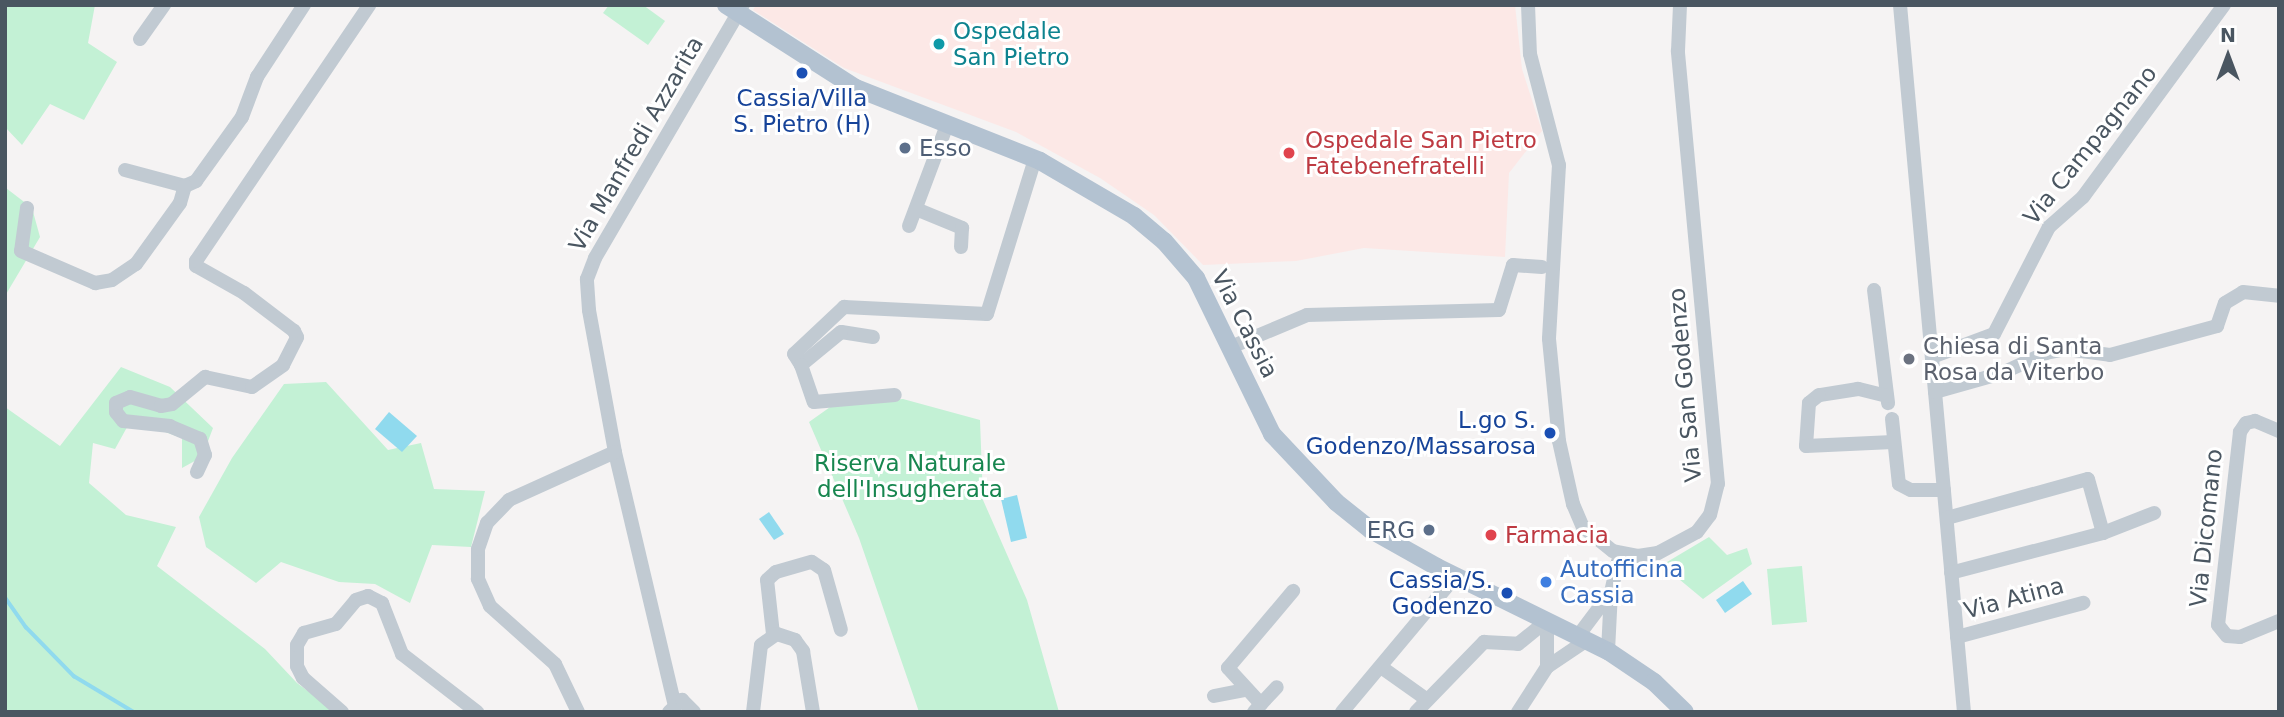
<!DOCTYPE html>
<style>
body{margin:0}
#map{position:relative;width:2284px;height:717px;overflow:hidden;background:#f5f3f3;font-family:"DejaVu Sans",sans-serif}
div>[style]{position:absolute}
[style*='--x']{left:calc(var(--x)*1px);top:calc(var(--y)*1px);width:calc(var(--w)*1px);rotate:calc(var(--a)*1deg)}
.medical>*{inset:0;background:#fce8e6}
.green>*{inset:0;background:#c3f1d5}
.water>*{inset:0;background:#90daee}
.stream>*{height:3.5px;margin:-1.75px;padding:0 1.75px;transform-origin:1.75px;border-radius:1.75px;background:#90daee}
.minor>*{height:14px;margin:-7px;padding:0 7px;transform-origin:7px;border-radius:7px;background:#c1cad2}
.major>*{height:18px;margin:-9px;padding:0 9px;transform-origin:9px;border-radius:9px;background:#b3c2d1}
.dots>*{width:19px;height:19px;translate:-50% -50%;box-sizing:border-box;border:4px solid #fff;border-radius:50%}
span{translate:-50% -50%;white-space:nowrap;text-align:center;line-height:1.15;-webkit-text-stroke:6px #fff;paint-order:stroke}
.culture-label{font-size:23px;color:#0d838f}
.left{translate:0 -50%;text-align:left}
.transit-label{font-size:23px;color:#164399}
.right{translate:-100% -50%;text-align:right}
.health-label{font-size:23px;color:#be3a42}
.street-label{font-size:23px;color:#4a5661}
.service-label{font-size:23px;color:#4e5e75}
.worship-label{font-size:23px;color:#5b616d}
.park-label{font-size:23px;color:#17864f}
.shop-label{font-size:23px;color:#366cbe}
.frame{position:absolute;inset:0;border:7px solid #4a5661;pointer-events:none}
.north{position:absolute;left:2193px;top:21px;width:70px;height:70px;-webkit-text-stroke:5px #fff;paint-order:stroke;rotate:0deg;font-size:19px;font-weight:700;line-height:28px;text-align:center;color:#4a5661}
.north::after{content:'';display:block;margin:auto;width:24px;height:32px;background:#4a5661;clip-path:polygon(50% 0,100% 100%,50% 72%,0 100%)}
</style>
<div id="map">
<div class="medical">
<div style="clip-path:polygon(756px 5px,1515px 5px,1522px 69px,1542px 131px,1509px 173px,1505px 257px,1364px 248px,1296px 261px,1203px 265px,1154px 215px,1100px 178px,1016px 132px,844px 68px,753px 10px)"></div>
</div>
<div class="green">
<div style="clip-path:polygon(5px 5px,95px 5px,88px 43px,117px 62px,84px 120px,50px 104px,22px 145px,5px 127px)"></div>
<div style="clip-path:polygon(609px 5px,643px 5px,665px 21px,648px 45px,603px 13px)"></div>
<div style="clip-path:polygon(6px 188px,32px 208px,40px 237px,5px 296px)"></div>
<div style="clip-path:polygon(121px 367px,170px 387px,213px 428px,202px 457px,182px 468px,182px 438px,131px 420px,115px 449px,93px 443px,89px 483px,126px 515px,176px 527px,157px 566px,265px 649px,297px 683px,336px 712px,5px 712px,5px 407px,60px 446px)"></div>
<div style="clip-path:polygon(326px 382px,388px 450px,421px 443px,434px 489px,485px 491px,471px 547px,432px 545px,410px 603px,375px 584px,339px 582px,281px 562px,256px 583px,206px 547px,199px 517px,232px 458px,284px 384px)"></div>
<div style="clip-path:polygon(903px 399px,980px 420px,983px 500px,1027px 600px,1059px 712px,919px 712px,859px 538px,809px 422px,833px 405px)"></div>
<div style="clip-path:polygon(1709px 537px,1727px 555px,1747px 548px,1752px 564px,1703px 599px,1662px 565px)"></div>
<div style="clip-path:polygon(1802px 566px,1807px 622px,1772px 625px,1767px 569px)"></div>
</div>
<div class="water">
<div style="clip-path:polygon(389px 412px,417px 436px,402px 452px,375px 429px)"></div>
<div style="clip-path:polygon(1017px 495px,1027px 538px,1011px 542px,1001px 499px)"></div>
<div style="clip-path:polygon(769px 512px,784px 534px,774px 540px,759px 519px)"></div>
<div style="clip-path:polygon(1743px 581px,1752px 594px,1725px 613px,1716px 600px)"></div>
</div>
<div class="stream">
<div style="--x:5;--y:597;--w:37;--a:55"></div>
<div style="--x:26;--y:627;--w:69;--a:45.6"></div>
<div style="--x:74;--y:676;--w:70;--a:31"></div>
</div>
<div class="minor">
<div style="--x:1528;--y:5;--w:49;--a:87.7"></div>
<div style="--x:1530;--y:54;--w:115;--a:75.4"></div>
<div style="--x:1559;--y:165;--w:174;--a:93.3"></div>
<div style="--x:1549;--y:339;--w:102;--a:84.4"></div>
<div style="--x:1559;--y:441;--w:65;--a:77.5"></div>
<div style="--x:1573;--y:504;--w:25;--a:67"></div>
<div style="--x:1583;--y:527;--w:38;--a:39"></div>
<div style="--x:1613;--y:551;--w:25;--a:11"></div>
<div style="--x:1638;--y:556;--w:20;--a:-9"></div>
<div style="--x:1658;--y:553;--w:44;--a:-28.3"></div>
<div style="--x:1697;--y:532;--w:21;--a:-53"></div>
<div style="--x:1710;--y:515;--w:32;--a:-76"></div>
<div style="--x:1718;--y:484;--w:435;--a:-95.3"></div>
<div style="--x:1678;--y:51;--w:46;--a:-87.5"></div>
<div style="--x:1900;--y:5;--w:710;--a:84.83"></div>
<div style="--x:140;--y:39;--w:42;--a:-54.8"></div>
<div style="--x:125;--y:170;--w:62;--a:14.9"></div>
<div style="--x:185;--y:186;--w:12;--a:-24"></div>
<div style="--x:196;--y:181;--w:79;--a:-54.3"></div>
<div style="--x:242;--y:117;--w:43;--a:-69.4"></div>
<div style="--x:257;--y:77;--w:86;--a:-56.9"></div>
<div style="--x:27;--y:208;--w:43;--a:97.9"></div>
<div style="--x:21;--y:251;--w:81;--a:23.4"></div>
<div style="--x:95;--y:283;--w:17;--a:-10"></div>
<div style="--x:112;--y:280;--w:29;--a:-34"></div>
<div style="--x:136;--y:264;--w:75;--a:-54.2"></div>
<div style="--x:180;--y:203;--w:18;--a:-74"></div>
<div style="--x:916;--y:209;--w:50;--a:22.4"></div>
<div style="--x:962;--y:228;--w:19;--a:93"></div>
<div style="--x:909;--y:226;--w:108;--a:-69.4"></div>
<div style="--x:1874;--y:290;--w:114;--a:82.9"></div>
<div style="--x:873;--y:337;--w:32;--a:-171"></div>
<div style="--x:841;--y:332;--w:52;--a:140.5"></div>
<div style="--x:801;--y:365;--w:13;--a:-122"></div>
<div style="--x:794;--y:354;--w:69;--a:-43.2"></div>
<div style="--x:844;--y:307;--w:143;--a:2.8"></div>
<div style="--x:987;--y:314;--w:162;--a:-72.8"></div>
<div style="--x:1231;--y:347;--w:82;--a:-22.8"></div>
<div style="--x:1307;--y:315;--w:192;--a:-1.5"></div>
<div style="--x:1499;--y:310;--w:47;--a:-72.7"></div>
<div style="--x:1513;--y:265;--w:29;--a:4"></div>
<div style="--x:1932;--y:357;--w:66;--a:-20.4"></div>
<div style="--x:1994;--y:334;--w:120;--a:-62.8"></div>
<div style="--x:2049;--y:227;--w:45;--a:-41.4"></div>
<div style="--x:2083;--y:197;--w:238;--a:-53.7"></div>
<div style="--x:801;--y:365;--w:39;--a:71"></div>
<div style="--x:814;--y:402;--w:81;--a:-4.9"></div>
<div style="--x:1935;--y:392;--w:70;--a:-15.8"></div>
<div style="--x:2002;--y:373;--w:48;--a:-24.4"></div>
<div style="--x:2046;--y:353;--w:21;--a:-11"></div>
<div style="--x:2067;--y:349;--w:43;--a:7.9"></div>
<div style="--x:2110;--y:355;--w:111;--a:-15.2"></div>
<div style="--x:2217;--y:326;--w:24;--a:-71"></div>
<div style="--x:2225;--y:303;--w:21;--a:-31"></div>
<div style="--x:2243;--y:292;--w:36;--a:6"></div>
<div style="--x:1887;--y:396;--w:30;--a:-166"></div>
<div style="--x:1858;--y:389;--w:39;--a:171"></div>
<div style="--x:1819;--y:395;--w:13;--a:141"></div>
<div style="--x:1809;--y:403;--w:43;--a:94"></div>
<div style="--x:1806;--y:446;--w:87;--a:-2.6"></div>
<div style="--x:1892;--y:419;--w:65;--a:83.9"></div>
<div style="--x:1899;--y:484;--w:13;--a:27"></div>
<div style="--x:1911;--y:490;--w:33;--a:0"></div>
<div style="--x:2279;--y:431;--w:26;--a:-157"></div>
<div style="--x:2255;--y:421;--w:9;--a:167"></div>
<div style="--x:2246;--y:423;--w:11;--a:124"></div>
<div style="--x:2240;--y:432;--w:194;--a:96.5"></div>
<div style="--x:2218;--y:625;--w:14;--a:51"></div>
<div style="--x:2227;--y:636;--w:13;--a:4"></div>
<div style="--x:2240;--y:637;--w:42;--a:-22.3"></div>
<div style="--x:197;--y:472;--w:19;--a:-65"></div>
<div style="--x:205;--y:455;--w:17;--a:-107"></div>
<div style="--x:200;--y:439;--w:33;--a:-157"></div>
<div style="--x:170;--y:426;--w:47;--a:-173.9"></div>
<div style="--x:123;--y:421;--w:11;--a:-128"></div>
<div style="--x:116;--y:412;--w:9;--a:-90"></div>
<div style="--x:116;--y:403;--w:15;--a:-23"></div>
<div style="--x:130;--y:397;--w:32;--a:16"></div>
<div style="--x:161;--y:406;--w:11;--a:-10"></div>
<div style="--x:172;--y:404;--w:43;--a:-39.3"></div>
<div style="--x:205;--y:377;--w:48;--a:12"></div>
<div style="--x:252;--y:387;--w:38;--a:-35"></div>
<div style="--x:283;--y:365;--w:31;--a:-63"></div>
<div style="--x:297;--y:337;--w:7;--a:-117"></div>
<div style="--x:294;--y:331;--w:63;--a:-142.8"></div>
<div style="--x:244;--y:293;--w:55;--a:-150.6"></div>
<div style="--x:196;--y:266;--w:5;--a:-90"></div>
<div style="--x:196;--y:261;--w:309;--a:-55.9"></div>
<div style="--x:1947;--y:518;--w:146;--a:-15.5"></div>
<div style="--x:2088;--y:479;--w:56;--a:74.5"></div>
<div style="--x:2103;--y:533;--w:157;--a:165.3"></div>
<div style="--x:2103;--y:533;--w:55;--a:-21.4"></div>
<div style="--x:1547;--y:622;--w:45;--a:90"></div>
<div style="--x:773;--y:634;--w:54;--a:-96.3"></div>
<div style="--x:767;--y:580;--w:12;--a:-42"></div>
<div style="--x:776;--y:572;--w:37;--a:-16"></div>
<div style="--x:812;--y:562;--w:14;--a:34"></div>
<div style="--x:824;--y:570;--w:62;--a:74.2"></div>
<div style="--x:1578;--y:636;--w:50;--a:-53.1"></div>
<div style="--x:1957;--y:637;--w:131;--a:-15.1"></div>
<div style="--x:1608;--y:651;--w:59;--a:-87.1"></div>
<div style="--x:1611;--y:592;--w:40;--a:-77"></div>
<div style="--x:1381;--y:667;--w:55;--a:35.4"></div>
<div style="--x:1214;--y:696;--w:32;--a:-11"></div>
<div style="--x:674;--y:702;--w:257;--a:-103.3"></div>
<div style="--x:615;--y:452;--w:144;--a:-100.4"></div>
<div style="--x:589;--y:310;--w:31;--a:-94"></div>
<div style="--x:587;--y:279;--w:22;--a:-69"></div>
<div style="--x:595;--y:258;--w:293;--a:-59.7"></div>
<div style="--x:1261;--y:704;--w:23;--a:-47"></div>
<div style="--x:342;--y:712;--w:52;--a:-138.9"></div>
<div style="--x:303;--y:678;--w:13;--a:-117"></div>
<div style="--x:297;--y:666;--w:21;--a:-90"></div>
<div style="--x:297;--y:645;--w:14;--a:-60"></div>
<div style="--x:304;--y:633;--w:33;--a:-16"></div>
<div style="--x:336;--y:624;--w:31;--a:-50"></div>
<div style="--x:356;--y:600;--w:13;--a:-18"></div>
<div style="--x:368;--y:596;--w:16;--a:27"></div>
<div style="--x:382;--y:603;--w:55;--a:68.6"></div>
<div style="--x:402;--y:654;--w:95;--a:37.7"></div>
<div style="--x:578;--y:712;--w:53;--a:-115.6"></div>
<div style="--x:555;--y:664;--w:87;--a:-138.3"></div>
<div style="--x:490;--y:606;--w:30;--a:-114"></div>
<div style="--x:478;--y:579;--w:30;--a:-90"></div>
<div style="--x:478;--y:549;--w:28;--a:-71"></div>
<div style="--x:487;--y:523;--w:32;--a:-46"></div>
<div style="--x:509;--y:500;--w:116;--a:-24.4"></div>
<div style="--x:669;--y:712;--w:18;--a:-43"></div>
<div style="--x:682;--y:700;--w:17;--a:45"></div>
<div style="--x:753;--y:712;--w:67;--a:-83.2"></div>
<div style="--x:761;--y:645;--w:19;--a:-35"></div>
<div style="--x:777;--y:634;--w:19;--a:18"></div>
<div style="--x:795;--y:640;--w:14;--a:54"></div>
<div style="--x:803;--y:651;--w:62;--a:80.7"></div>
<div style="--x:1254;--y:712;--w:11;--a:-49"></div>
<div style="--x:1261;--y:704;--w:49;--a:-132.5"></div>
<div style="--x:1228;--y:668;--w:101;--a:-49.8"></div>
<div style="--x:1342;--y:712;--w:176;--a:-50.1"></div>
<div style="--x:1416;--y:712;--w:98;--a:-45.8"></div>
<div style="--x:1484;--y:642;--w:34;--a:3"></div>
<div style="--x:1518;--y:644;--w:36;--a:-39"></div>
<div style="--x:1518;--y:712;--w:54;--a:-57.2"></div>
<div style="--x:1547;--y:667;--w:48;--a:-34"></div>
</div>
<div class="major">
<div style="--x:726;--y:5;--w:154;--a:32.6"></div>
<div style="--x:856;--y:88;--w:198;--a:21.6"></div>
<div style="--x:1040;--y:161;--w:109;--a:30.3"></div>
<div style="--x:1134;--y:216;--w:39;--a:40"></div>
<div style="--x:1164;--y:241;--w:49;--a:49.1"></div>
<div style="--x:1196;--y:278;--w:174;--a:64"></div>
<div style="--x:1272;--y:434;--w:93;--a:46.7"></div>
<div style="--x:1336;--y:502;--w:45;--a:38.7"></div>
<div style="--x:1371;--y:530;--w:76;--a:29.3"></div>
<div style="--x:1437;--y:567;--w:191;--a:26.2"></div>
<div style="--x:1608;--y:651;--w:55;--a:34"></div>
<div style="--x:1654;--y:682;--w:43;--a:44.1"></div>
</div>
<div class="dots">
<div style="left:939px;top:44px;background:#0f9aa8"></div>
<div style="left:802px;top:73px;background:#1a4fb4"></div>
<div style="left:905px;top:148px;background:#5c6f8a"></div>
<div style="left:1289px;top:153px;background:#e0444e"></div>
<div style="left:1909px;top:359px;background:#6b7280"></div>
<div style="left:1550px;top:433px;background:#1a4fb4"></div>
<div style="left:1429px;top:530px;background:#5c6f8a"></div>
<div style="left:1491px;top:535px;background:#e0444e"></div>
<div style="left:1546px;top:582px;background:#3f7fe0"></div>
<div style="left:1507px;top:593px;background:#1a4fb4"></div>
</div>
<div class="culture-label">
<span class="left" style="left:953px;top:44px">Ospedale<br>San Pietro</span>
</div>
<div class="transit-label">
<span style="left:802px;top:111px">Cassia/Villa<br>S. Pietro (H)</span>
<span class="right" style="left:1536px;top:433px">L.go S.<br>Godenzo/Massarosa</span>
<span class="right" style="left:1493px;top:593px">Cassia/S.<br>Godenzo</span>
</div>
<div class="health-label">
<span class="left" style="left:1305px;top:153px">Ospedale San Pietro<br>Fatebenefratelli</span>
<span class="left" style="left:1505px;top:535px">Farmacia</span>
</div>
<div class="street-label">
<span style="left:636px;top:144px;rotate:-60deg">Via Manfredi Azzarita</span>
<span style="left:2090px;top:145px;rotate:-51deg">Via Campagnano</span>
<span style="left:1245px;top:324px;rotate:63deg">Via Cassia</span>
<span style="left:1685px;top:385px;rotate:-95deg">Via San Godenzo</span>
<span style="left:2206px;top:528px;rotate:-84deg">Via Dicomano</span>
<span style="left:2014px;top:598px;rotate:-15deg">Via Atina</span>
</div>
<div class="service-label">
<span class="left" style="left:919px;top:148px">Esso</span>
<span class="right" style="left:1415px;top:530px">ERG</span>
</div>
<div class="worship-label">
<span class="left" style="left:1923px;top:359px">Chiesa di Santa<br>Rosa da Viterbo</span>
</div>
<div class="park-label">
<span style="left:910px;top:476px">Riserva Naturale<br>dell'Insugherata</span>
</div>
<div class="shop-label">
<span class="left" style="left:1560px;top:582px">Autofficina<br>Cassia</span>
</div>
<div class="frame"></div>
<div class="north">N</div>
</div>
